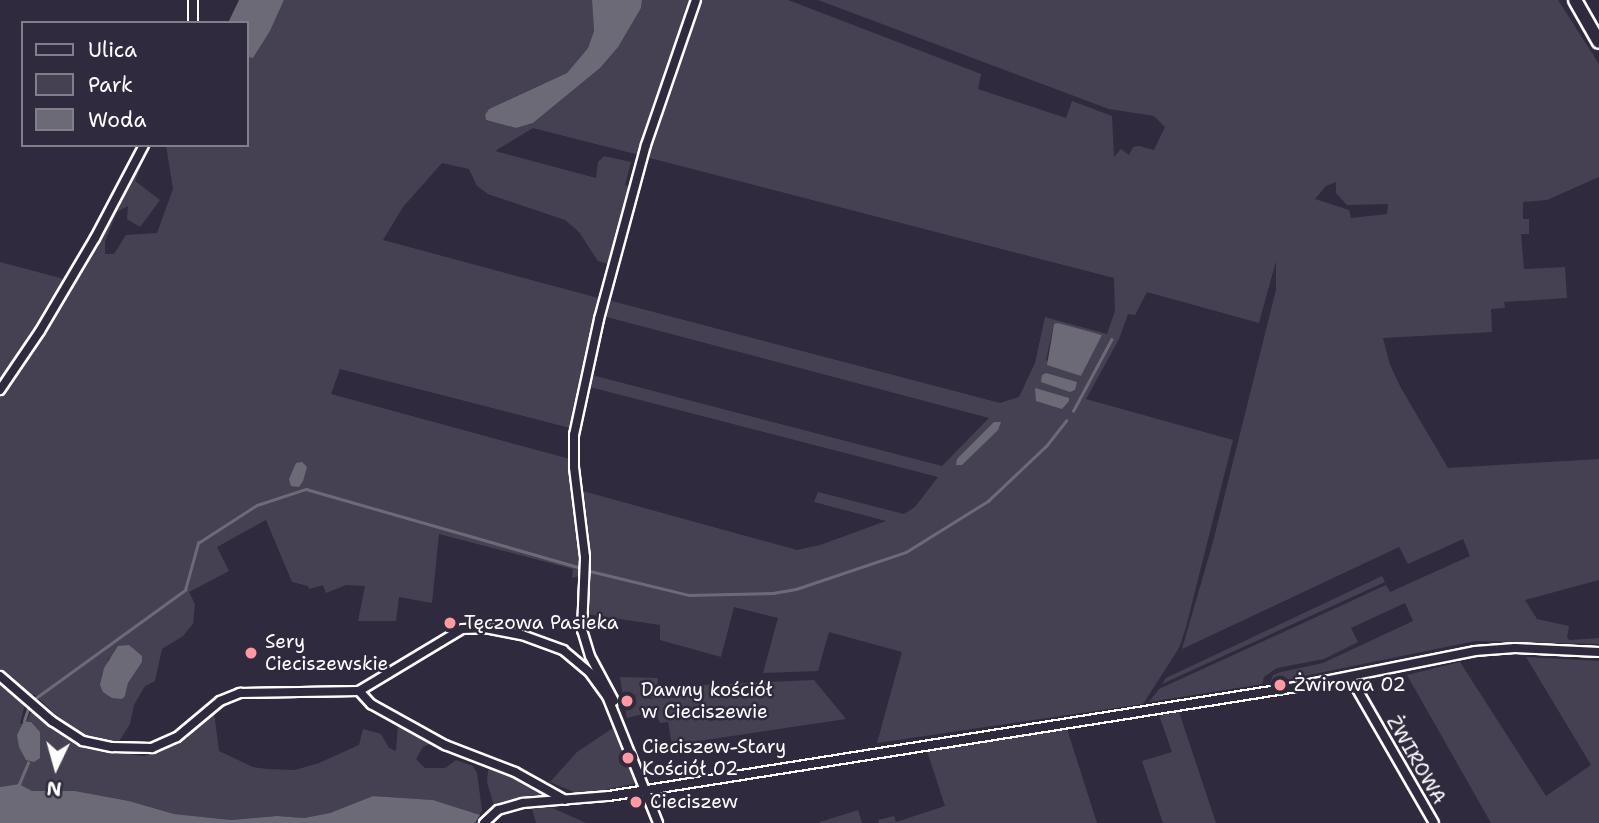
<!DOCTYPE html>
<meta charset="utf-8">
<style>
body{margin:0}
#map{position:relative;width:1599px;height:823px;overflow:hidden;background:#2f2a3d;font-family:"Shantell Sans",sans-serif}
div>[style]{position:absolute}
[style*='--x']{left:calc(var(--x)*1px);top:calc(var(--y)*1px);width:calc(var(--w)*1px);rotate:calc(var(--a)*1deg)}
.green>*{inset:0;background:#464152}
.water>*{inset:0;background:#6d6a77}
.stream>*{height:2.5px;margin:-1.25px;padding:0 1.25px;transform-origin:1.25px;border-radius:1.25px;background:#6d6a77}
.roads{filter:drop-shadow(2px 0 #fff) drop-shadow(-2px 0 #fff) drop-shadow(0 2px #fff) drop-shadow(0 -2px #fff)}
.street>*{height:8px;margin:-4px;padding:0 4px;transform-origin:4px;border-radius:4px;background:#2f2a3d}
.secondary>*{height:12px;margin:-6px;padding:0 6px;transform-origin:6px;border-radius:6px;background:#2f2a3d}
.dots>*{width:19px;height:19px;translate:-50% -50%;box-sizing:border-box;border:4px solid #2f2a3d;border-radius:50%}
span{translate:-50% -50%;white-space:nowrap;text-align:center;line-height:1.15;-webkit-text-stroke:5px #2f2a3d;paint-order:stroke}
.poi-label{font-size:19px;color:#fff}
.left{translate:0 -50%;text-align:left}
.street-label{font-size:19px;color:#fff}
.legend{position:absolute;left:21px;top:21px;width:228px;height:126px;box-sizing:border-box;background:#2f2a3d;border:2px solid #827f8b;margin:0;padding:9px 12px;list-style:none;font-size:21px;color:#fff}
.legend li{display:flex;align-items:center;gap:14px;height:35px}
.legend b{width:35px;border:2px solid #827f8b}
.north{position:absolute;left:21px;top:732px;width:70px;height:70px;-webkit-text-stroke:5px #2f2a3d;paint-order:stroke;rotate:185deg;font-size:19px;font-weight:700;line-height:28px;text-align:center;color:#fff}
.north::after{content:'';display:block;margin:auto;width:24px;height:32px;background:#fff;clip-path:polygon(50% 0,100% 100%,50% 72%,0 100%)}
</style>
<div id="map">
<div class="green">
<div style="clip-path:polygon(evenodd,284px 0,592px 0,594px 31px,588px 48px,567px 73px,489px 109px,485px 115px,486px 120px,516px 128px,533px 123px,600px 68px,641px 8px,642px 0,693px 0,656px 99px,639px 155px,533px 128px,495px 151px,596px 178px,598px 162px,604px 156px,631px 162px,625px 185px,630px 187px,612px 265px,598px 261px,579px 232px,565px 220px,488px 194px,477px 186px,469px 169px,442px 163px,403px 207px,383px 240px,602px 299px,570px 428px,340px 369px,331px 394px,570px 459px,579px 522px,582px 575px,572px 578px,573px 569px,439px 534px,432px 603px,399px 597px,396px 621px,358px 621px,365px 586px,346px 585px,326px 593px,323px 585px,309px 589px,308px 586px,292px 582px,266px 520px,217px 547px,229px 571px,189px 592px,195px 604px,193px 624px,183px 636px,162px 649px,155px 681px,145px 686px,134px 705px,130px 724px,118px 743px,86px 738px,63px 722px,34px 694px,30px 698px,0 672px,0 262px,64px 279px,139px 145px,150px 145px,135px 181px,160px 200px,140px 227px,127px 219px,128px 206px,117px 212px,105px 241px,105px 254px,114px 254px,126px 235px,157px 233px,173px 189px,166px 145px,247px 145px,247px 57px,253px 58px,270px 31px,284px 0,142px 656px,142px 662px,128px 683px,125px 696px,102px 676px,109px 658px,142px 656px)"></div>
<div style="clip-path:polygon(evenodd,699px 0,788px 0,981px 74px,978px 89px,1066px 118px,1072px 101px,1112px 116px,1114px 157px,1121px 149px,1129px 155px,1133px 147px,1139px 146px,1154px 150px,1165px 127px,1154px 116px,1109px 109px,818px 0,1558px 0,1599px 64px,1599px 177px,1547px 200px,1523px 202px,1523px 219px,1529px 219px,1529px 234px,1521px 234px,1524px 269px,1565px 267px,1567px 298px,1504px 302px,1505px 308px,1491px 309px,1492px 332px,1383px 338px,1390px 365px,1401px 388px,1448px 468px,1599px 459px,1599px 580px,1525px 600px,1537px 619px,1569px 626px,1567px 638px,1570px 640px,1599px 638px,1599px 644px,1475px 641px,1270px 683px,1273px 675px,1281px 672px,1323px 663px,1413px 621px,1405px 603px,1351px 628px,1358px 642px,1324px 659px,1277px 668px,1264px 677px,1262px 684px,1149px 702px,1159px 689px,1386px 585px,1390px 592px,1470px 556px,1463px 539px,1408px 564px,1399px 547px,1182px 649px,1213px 542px,1276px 290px,1276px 261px,1259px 323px,1147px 292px,1135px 315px,1128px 314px,1119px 339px,1086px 399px,1233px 440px,1186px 627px,1179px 648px,1143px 704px,877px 743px,902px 652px,829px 632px,818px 671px,763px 673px,778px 618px,734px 607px,721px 657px,660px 640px,660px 625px,586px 614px,589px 565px,579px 490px,797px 550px,820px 545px,886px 521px,814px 502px,818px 492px,904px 514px,915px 507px,938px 477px,586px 386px,588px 374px,942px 466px,989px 418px,603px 316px,608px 300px,1000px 403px,1019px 397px,1035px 363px,1045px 317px,1107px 334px,1115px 311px,1114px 278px,646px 157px,699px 0,1336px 182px,1336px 193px,1347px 205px,1388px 204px,1387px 214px,1351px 218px,1349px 210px,1315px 199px,1326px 186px,1336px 182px,699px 0,1054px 324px,1102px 335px,1081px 376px,1046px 360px,1054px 324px)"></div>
<div style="clip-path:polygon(1382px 576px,1385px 582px,1162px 684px,1166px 678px)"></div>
<div style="clip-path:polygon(1526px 657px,1599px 661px,1599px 823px,1491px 823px,1407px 675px,1460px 662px,1546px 796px,1591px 765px)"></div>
<div style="clip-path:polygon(620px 677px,658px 678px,657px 687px,814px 680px,846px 719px,672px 745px,668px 722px,660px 723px,655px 711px,627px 718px,623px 699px,639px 695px,623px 697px)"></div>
<div style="clip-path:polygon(0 681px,25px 703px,20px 724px,31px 722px,27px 721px,32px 709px,68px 739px,98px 750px,144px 756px,177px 743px,214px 712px,219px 751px,253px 767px,267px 769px,295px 770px,319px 763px,359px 745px,363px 729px,381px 734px,389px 748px,396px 751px,398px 723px,430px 744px,423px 747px,416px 759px,425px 768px,445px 768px,456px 760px,473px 766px,477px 773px,482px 810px,480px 815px,433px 800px,373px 796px,330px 813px,304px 818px,277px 816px,231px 820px,174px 814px,129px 801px,75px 791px,32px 791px,19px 784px,0 787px)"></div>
<div style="clip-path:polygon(1179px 712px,1216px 823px,1163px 823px,1142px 761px,1172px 752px,1159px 715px)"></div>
<div style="clip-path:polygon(613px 728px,636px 778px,633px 784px,590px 793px,574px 792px,550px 782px,577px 752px)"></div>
<div style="clip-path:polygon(1067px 729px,1097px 823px,879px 823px,878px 820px,894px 816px,896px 822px,945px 806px,927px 751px)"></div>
<div style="clip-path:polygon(492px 768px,527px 781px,553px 797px,523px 799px,494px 806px,487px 782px,488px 770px)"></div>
<div style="clip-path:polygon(548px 806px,586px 823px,536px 823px,532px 808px)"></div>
<div style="clip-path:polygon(858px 810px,862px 823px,820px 823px,820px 822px)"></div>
</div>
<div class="water">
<div style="clip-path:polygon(239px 0,284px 0,270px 31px,253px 58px,247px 57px,247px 23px,228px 23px)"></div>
<div style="clip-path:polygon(592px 0,642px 0,641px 8px,618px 47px,600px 68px,533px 123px,516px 128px,486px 120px,485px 115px,489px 109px,567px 73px,588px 48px,594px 31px)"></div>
<div style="clip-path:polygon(1058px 323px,1102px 335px,1081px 376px,1047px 365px,1054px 324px)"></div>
<div style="clip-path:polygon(1046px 373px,1077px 382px,1075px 390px,1070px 392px,1041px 382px,1042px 375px)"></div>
<div style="clip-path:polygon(1035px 388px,1069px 398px,1069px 401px,1062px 409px,1036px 401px)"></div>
<div style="clip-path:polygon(994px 422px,1001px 422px,998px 430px,962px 465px,956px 465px,957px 459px)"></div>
<div style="clip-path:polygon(302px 462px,307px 467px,303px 481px,299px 487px,291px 486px,289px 479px,296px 463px)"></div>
<div style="clip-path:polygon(129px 645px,142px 656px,142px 662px,128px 683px,125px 696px,122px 699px,112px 698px,103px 692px,100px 685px,104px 668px,118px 646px)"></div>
<div style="clip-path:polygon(24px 721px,31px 722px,40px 732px,40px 758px,34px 762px,26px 760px,19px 747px,17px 735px)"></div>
<div style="clip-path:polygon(19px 784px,32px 791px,75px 791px,129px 801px,174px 814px,231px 820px,277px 816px,304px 818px,330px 813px,373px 796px,433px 800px,480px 815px,475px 823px,0 823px,0 787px)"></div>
</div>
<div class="stream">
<div style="--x:1073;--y:411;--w:81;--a:-61.8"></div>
<div style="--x:590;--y:571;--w:102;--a:13.6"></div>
<div style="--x:689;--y:595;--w:84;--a:-1.4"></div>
<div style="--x:773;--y:593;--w:23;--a:-10"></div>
<div style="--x:796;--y:589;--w:116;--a:-18.6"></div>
<div style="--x:906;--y:552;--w:97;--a:-31.9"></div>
<div style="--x:988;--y:501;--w:81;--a:-43.5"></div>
<div style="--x:1047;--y:445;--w:31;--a:-52"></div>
<div style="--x:33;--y:700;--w:188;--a:-35.9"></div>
<div style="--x:185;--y:590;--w:49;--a:-74.5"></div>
<div style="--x:198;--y:543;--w:70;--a:-32.8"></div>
<div style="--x:257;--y:505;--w:52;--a:-18.1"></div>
<div style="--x:306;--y:489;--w:286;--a:16"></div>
<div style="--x:24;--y:721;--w:16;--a:-72"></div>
<div style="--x:19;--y:784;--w:23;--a:-67"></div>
</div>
<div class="roads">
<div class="street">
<div style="--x:193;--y:23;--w:23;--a:-90"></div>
<div style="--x:0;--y:390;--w:71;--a:-55.9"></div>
<div style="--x:40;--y:331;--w:108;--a:-59.4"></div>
<div style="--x:95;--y:238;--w:105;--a:-62.2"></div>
<div style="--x:0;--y:676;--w:69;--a:40.9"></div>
<div style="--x:52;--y:721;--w:37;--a:33"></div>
<div style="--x:83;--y:741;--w:30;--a:12"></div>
<div style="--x:112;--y:747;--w:40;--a:1.4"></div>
<div style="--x:152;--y:748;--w:27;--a:-24"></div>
<div style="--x:177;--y:737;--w:56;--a:-39.9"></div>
<div style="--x:220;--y:701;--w:22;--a:-22"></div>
<div style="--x:240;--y:693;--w:119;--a:-1"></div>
<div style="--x:359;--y:691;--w:120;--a:-31"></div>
<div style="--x:462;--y:629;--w:23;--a:-2"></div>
<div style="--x:485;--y:628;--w:38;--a:11"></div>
<div style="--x:522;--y:635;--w:44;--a:20.1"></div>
<div style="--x:563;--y:650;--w:35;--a:40"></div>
<div style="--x:590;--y:673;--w:29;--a:54"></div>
<div style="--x:607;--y:696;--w:137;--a:68.1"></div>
<div style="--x:1350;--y:677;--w:168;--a:60.1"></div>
<div style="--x:359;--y:691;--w:18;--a:47"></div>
<div style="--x:371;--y:704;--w:85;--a:29"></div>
<div style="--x:445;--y:745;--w:75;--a:21.1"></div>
<div style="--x:515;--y:772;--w:57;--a:29.2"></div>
<div style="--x:614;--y:701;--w:51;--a:-118.1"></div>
<div style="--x:590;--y:656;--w:27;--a:-107"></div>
<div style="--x:582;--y:630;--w:73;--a:-87.6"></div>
<div style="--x:585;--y:557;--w:91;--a:-97"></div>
<div style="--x:574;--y:467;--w:32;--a:-90"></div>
<div style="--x:574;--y:435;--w:119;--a:-77.8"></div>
<div style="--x:599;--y:319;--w:180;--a:-74.9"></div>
<div style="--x:646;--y:145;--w:153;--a:-71"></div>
<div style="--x:484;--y:823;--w:19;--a:-43"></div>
<div style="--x:498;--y:810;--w:26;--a:-16"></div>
<div style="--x:523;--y:803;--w:86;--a:-4.7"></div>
<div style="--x:609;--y:796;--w:690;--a:-9.01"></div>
<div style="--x:1290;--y:688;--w:189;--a:-11.3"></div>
<div style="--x:1475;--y:651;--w:40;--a:-4.3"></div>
<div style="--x:1515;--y:648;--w:84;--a:2.7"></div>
</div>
<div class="secondary">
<div style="--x:1575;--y:0;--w:48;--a:60.3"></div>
</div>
</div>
<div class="dots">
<div style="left:450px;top:623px;background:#ff9aa2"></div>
<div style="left:251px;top:653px;background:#ff9aa2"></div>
<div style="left:1280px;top:685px;background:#ff9aa2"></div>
<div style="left:627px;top:701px;background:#ff9aa2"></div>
<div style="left:628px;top:758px;background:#ff9aa2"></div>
<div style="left:636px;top:802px;background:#ff9aa2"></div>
</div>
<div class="poi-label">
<span class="left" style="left:464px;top:623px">Tęczowa Pasieka</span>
<span class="left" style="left:265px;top:653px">Sery<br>Cieciszewskie</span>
<span class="left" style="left:1294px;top:685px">Żwirowa 02</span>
<span class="left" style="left:641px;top:701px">Dawny kościół<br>w Cieciszewie</span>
<span class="left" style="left:642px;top:758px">Cieciszew-Stary<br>Kościół 02</span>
<span class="left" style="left:650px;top:802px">Cieciszew</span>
</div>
<div class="street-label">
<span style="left:1416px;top:760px;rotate:60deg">ŻWIROWA</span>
</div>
<ul class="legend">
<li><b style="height:9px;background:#2f2a3d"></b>Ulica</li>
<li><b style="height:19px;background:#464152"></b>Park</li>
<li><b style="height:19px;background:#6d6a77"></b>Woda</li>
</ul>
<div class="north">N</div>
</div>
